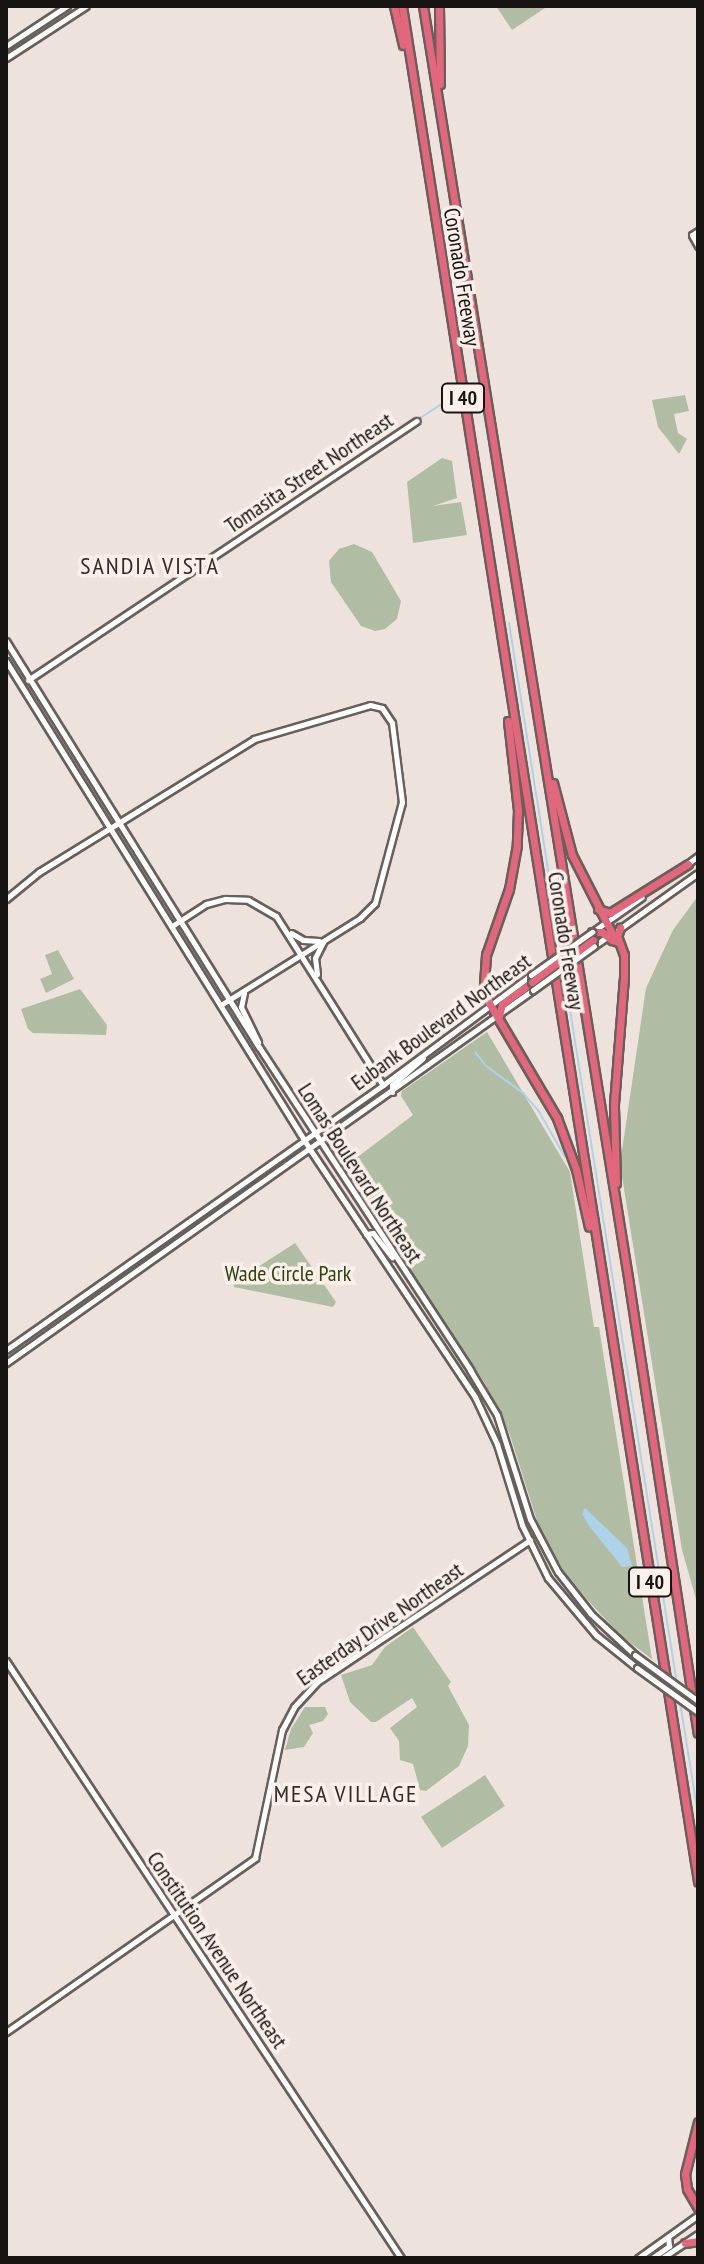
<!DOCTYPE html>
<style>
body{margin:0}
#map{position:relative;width:704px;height:2264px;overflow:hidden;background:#eee3dc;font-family:"PT Sans Narrow",sans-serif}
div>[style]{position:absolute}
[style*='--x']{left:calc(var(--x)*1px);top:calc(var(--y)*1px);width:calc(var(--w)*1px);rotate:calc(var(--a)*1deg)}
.green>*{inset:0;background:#b0bda4}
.water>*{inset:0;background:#aed2ea}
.stream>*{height:2px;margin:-1px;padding:0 1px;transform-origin:1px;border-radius:1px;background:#aed2ea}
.roads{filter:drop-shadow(2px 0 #695f5a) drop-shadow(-2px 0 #695f5a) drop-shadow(0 2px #695f5a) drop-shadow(0 -2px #695f5a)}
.secondary>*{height:5px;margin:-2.5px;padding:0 2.5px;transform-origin:2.5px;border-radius:2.5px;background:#fff}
.highway>*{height:7px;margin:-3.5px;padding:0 3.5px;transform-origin:3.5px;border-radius:3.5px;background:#e2677c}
.bridges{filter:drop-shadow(2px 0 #695f5a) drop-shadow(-2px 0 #695f5a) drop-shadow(0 2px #695f5a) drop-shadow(0 -2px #695f5a)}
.secondary-bridge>*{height:5px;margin:-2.5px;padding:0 2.5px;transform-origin:2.5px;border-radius:2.5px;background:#fff}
.highway-bridge>*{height:7px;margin:-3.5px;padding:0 3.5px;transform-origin:3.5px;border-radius:3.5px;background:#e2677c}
span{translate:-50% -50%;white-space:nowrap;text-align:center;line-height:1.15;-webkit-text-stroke:7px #fbf0e9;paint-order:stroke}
.shield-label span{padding:2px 6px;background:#fbf0e9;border:2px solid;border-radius:6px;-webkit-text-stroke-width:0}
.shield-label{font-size:20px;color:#181412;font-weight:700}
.street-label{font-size:22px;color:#181412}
.park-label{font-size:22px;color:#2d420d}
.neighbourhood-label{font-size:24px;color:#332b26;letter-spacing:2px}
.frame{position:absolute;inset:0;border:8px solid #181412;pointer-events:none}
</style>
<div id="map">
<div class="green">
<div style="clip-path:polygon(496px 6px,548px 6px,512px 30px)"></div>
<div style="clip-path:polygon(685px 395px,689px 411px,674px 414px,678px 433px,687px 439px,679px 454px,658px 427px,652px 400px)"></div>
<div style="clip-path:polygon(442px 458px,452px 461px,457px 498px,433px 506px,461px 502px,467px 535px,413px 543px,407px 482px)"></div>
<div style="clip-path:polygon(354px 544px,372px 552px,401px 601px,397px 619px,385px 629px,375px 631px,361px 626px,331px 582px,329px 561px,339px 549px)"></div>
<div style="clip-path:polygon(698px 896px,698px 1606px,682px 1550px,620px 1164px,646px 988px,673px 930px)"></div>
<div style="clip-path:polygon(58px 950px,74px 979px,46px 993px,40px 979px,52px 974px,45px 955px)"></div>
<div style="clip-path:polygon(80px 989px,107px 1025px,106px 1035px,33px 1033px,28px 1029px,21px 1009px)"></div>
<div style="clip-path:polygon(487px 1032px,570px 1172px,594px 1327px,599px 1327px,652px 1659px,620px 1635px,569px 1580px,539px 1527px,510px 1435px,484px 1382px,349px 1177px,354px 1171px,351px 1166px,343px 1168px,413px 1115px,401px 1096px,402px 1091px)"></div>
<div style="clip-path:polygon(295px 1243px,336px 1302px,333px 1307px,234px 1287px,233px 1283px)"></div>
<div style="clip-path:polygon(413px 1627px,451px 1682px,448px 1686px,469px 1725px,468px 1746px,459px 1766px,426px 1791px,420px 1790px,413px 1764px,400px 1760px,399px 1741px,390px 1728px,417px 1707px,412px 1698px,376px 1722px,371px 1722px,350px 1702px,341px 1675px,372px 1665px,385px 1647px)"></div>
<div style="clip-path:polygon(305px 1707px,325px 1707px,328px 1714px,323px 1721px,309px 1725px,313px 1733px,304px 1747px,285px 1750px,291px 1729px)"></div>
<div style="clip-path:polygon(485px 1775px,505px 1806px,442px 1848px,421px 1817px)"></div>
</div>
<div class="water">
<div style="clip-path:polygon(585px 1508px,627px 1548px,632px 1566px,622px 1567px,590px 1527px,582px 1514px)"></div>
</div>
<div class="stream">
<div style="--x:417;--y:420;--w:38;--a:-33"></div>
<div style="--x:509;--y:623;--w:334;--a:81"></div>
<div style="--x:564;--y:972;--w:721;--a:80.98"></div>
<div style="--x:475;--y:1052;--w:18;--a:52"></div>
<div style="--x:486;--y:1066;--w:46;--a:36.1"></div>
<div style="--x:523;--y:1093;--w:23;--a:49"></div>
<div style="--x:538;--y:1110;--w:54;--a:60.1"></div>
<div style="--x:680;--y:1702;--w:113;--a:80.9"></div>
</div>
<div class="roads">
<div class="secondary">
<div style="--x:6;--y:46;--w:73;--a:-33.3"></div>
<div style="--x:6;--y:58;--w:95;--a:-33"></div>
<div style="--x:698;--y:231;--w:7;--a:146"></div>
<div style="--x:692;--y:235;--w:13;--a:61"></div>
<div style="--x:6;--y:641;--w:478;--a:58.1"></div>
<div style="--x:259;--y:1047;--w:386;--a:56.8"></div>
<div style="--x:470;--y:1370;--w:52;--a:59"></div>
<div style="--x:497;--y:1415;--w:109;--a:72.4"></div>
<div style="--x:530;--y:1519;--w:60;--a:62.2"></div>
<div style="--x:558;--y:1572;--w:53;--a:51.8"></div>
<div style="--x:591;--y:1614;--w:60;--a:43"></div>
<div style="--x:6;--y:661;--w:577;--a:58.1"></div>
<div style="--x:311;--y:1151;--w:296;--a:56.3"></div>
<div style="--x:475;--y:1397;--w:52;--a:64.9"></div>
<div style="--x:497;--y:1444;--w:85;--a:72.8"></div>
<div style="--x:522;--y:1525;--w:59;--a:63.9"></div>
<div style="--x:548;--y:1578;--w:75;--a:49.9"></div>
<div style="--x:596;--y:1635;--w:53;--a:38.8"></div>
<div style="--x:28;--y:680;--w:467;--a:-33.7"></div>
<div style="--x:686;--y:865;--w:15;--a:-37"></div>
<div style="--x:6;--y:899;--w:43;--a:-39.3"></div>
<div style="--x:39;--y:872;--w:253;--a:-31.7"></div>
<div style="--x:254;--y:739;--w:121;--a:-16.3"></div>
<div style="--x:370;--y:705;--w:12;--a:14"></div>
<div style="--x:382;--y:708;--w:18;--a:56"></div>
<div style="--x:392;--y:723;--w:80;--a:82.8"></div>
<div style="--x:402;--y:802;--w:105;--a:105"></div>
<div style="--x:375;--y:903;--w:21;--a:135"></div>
<div style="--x:360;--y:918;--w:164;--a:148"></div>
<div style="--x:172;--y:926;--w:40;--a:-32.9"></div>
<div style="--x:206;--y:904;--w:20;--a:-15"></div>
<div style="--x:225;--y:899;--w:23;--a:2"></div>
<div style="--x:248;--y:900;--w:32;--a:30"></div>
<div style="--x:276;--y:916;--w:200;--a:57.7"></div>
<div style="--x:595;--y:930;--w:57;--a:-35.1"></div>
<div style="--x:618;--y:930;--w:98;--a:-35.5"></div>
<div style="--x:291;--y:933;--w:14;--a:30"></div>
<div style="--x:303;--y:940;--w:16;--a:4"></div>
<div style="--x:594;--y:946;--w:19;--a:-35"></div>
<div style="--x:317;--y:974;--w:16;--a:-97"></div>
<div style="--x:315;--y:958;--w:18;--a:-63"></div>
<div style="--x:244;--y:993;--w:14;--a:102"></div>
<div style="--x:241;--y:1007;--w:39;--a:64"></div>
<div style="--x:392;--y:1092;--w:7;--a:-90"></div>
<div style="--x:392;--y:1085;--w:41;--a:-41.1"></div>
<div style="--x:366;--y:1234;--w:7;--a:-8"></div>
<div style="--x:373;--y:1233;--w:31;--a:52"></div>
<div style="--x:6;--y:1350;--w:461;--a:-35.1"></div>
<div style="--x:383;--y:1085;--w:184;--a:-36.6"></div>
<div style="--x:6;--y:1363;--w:646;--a:-35.29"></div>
<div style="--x:6;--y:1661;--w:716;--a:56.51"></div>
<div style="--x:6;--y:2032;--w:304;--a:-34.9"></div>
<div style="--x:255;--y:1858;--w:131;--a:-78.1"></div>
<div style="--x:282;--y:1730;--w:26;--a:-62"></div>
<div style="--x:294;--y:1707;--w:34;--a:-47"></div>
<div style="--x:317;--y:1682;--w:256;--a:-33.7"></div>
<div style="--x:638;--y:2258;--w:74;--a:-35.6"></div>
<div style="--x:652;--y:2258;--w:21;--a:-35"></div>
<div style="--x:669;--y:2246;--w:9;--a:-96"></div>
<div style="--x:662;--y:2258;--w:43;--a:-33.7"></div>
</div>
<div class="highway">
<div style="--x:394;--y:6;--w:40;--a:77"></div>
<div style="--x:402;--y:6;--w:1899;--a:81.03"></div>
<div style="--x:423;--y:6;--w:1294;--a:80.84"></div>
<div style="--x:629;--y:1284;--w:454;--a:81.3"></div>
<div style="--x:439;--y:6;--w:78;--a:89.3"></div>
<div style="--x:508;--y:721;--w:90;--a:83.6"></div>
<div style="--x:518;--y:810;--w:35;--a:92"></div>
<div style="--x:517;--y:845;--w:45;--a:100.3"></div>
<div style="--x:509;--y:889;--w:70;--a:109.2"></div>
<div style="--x:486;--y:955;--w:30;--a:94"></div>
<div style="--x:484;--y:985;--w:19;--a:74"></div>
<div style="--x:489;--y:1003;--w:134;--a:59.4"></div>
<div style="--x:557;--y:1118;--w:54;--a:69.6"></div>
<div style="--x:576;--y:1169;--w:59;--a:77.4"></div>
<div style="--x:553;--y:783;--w:74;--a:75.2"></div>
<div style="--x:572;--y:855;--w:97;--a:62.9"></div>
<div style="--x:598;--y:909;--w:13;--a:18"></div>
<div style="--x:610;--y:913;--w:92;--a:-32.1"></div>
<div style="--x:592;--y:932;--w:10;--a:0"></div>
<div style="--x:602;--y:932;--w:13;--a:39"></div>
<div style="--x:499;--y:1016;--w:12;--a:-76"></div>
<div style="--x:502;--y:1004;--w:37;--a:-36"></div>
<div style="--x:616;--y:1183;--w:79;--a:-91.5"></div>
<div style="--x:614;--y:1104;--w:128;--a:-85.5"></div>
<div style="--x:624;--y:976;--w:21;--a:-90"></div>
<div style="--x:624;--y:955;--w:20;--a:-110"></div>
<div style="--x:617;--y:936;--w:9;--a:-69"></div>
<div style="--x:698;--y:2122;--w:54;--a:104"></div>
<div style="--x:685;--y:2174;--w:15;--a:82"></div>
<div style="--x:687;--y:2189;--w:22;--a:60"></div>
<div style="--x:685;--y:2243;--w:13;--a:-9"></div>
</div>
</div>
<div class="bridges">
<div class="secondary-bridge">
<div style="--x:531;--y:975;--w:75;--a:-35.2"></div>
<div style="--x:533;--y:990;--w:75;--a:-35.8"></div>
<div style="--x:635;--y:1655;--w:78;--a:36.1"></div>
<div style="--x:637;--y:1668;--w:75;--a:35.8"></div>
</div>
<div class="highway-bridge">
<div style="--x:563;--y:969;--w:13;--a:-61"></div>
<div style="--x:569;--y:958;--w:30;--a:-37"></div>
<div style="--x:532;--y:982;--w:34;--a:-37"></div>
<div style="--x:559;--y:962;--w:14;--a:-60"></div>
</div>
</div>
<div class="shield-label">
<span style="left:463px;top:398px">I 40</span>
<span style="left:650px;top:1582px">I 40</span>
</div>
<div class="street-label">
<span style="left:462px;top:277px;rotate:81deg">Coronado Freeway</span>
<span style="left:309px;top:473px;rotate:-34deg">Tomasita Street Northeast</span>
<span style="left:566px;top:941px;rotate:81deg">Coronado Freeway</span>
<span style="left:441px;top:1022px;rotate:-36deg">Eubank Boulevard Northeast</span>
<span style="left:360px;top:1173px;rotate:57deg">Lomas Boulevard Northeast</span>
<span style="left:380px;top:1624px;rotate:-35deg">Easterday Drive Northeast</span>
<span style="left:217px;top:1950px;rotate:56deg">Constitution Avenue Northeast</span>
</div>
<div class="park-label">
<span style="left:288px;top:1274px">Wade Circle Park</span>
</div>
<div class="neighbourhood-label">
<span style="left:150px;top:566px">SANDIA VISTA</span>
<span style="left:346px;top:1794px">MESA VILLAGE</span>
</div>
<div class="frame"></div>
</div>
